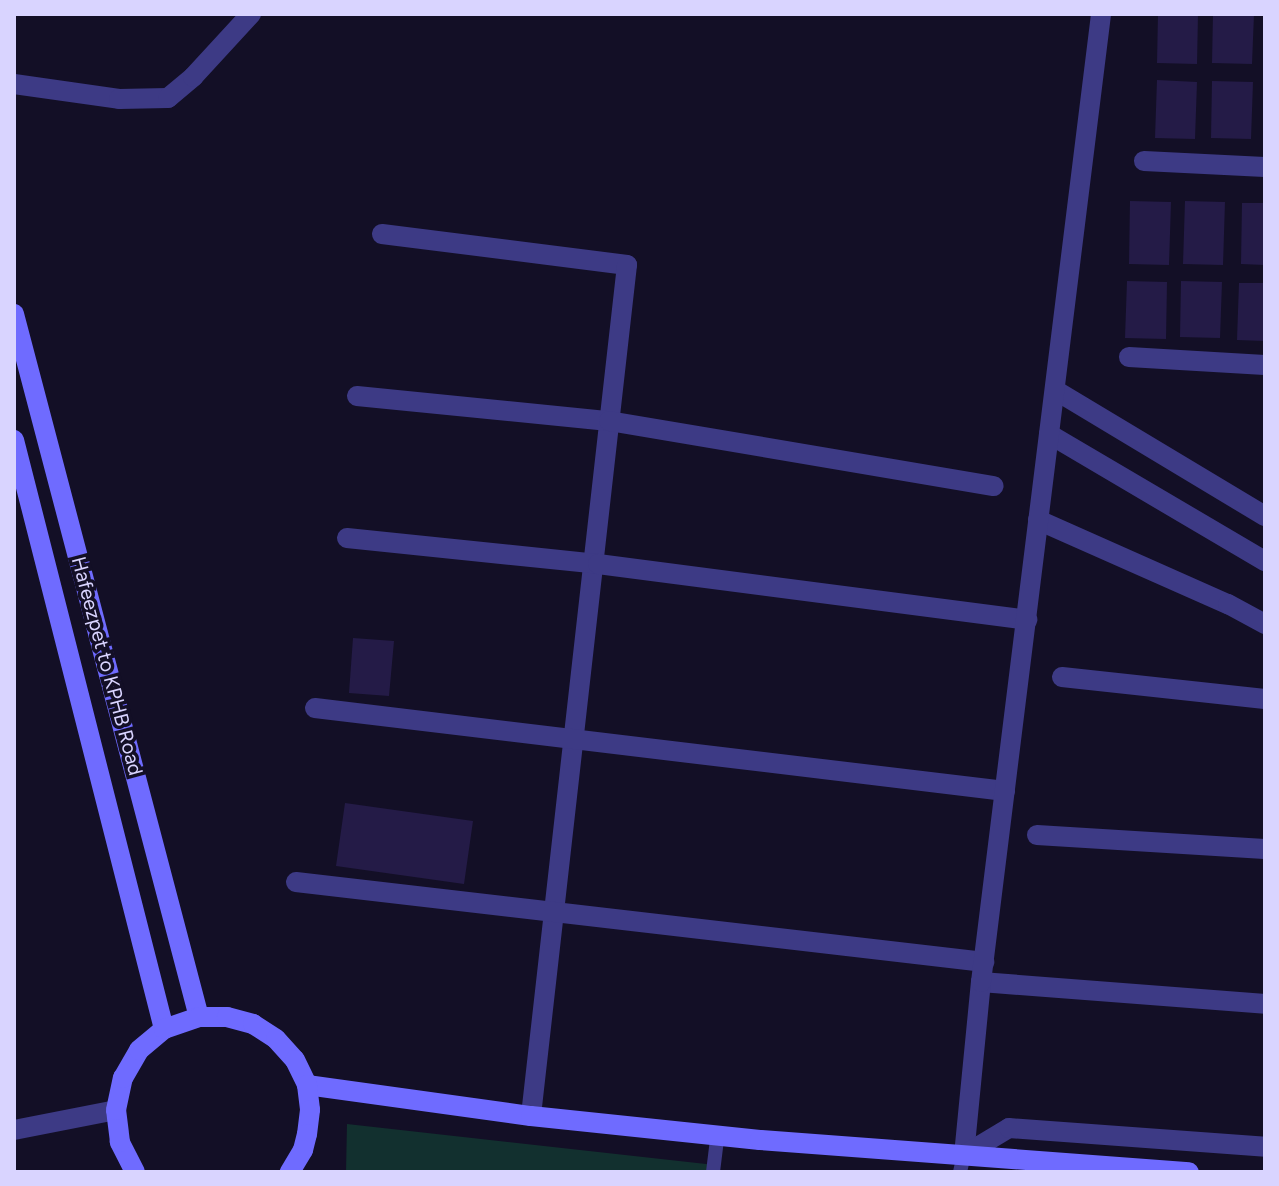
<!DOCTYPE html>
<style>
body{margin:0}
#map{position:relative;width:1279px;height:1186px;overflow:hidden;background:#130f26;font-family:Figtree,sans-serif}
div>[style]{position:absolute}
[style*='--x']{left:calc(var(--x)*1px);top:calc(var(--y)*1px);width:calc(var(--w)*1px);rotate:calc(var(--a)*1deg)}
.green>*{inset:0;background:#12302f}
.building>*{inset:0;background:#241b47}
.lane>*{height:14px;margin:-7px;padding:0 7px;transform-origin:7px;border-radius:7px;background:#3d3a85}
.street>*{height:20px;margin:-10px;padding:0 10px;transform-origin:10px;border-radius:10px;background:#3d3a85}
.secondary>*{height:20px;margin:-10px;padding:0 10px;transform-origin:10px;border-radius:10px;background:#6f6bff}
span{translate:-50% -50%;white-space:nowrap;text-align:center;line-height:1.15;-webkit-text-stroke:7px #130f26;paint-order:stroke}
.street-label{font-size:20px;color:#d9d4ff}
.frame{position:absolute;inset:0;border:16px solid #d9d4ff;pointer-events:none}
</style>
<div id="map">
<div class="green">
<div style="clip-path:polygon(347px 1124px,715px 1165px,715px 1172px,346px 1172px)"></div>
</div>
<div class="building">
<div style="clip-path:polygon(1158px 14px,1198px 14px,1197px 64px,1157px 63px)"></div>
<div style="clip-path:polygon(1213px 14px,1254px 14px,1252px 64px,1212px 63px)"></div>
<div style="clip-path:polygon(1157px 80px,1197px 82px,1195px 139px,1155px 138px)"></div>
<div style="clip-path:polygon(1212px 81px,1253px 82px,1251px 139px,1211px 138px)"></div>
<div style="clip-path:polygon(1130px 201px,1171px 202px,1169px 265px,1129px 264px)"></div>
<div style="clip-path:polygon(1185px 201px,1225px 202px,1223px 265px,1183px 264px)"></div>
<div style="clip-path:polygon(1242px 203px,1265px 203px,1265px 265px,1241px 264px)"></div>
<div style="clip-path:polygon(1127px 281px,1167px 282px,1166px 339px,1125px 338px)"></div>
<div style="clip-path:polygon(1181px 281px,1222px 282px,1220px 338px,1180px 337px)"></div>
<div style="clip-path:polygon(1239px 283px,1265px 283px,1265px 341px,1237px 340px)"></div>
<div style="clip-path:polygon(353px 638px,394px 641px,389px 696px,349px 693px)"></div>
<div style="clip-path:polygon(345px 803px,473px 821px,464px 884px,336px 866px)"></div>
</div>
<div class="lane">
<div style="--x:713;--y:1172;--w:39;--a:-83"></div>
<div style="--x:960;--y:1172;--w:17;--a:-77"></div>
</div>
<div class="street">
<div style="--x:14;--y:84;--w:106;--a:8.1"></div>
<div style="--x:119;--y:99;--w:49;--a:-1.2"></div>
<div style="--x:168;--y:98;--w:33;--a:-40"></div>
<div style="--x:193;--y:77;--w:86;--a:-47.4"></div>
<div style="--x:1144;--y:161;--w:121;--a:2.8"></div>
<div style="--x:382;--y:234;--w:247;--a:7.2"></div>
<div style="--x:627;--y:265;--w:856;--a:96.44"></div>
<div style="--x:1129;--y:357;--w:136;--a:3.4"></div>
<div style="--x:1055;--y:390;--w:245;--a:31"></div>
<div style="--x:357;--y:396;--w:253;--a:5.7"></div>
<div style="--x:609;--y:421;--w:390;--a:9.6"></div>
<div style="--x:1049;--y:434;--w:251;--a:30.5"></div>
<div style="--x:1038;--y:520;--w:208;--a:23.9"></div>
<div style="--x:1228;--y:604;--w:42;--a:28.4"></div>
<div style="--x:347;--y:538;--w:252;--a:5.9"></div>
<div style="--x:598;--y:564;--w:433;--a:7.4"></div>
<div style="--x:1062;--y:677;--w:204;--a:6.2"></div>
<div style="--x:315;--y:708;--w:695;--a:6.86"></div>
<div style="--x:1037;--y:835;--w:228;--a:3.5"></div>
<div style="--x:296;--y:882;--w:693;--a:6.63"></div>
<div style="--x:981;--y:982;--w:285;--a:4.4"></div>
<div style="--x:14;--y:1130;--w:104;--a:-11.1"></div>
<div style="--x:964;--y:1155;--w:174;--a:-84.4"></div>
<div style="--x:981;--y:982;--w:975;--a:-82.93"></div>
<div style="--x:964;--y:1155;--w:52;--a:-31"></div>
<div style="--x:1009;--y:1128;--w:257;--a:4.2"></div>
</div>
<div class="secondary">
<div style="--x:14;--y:314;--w:727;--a:75.26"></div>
<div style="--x:14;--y:440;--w:608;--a:75.71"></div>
<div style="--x:307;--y:1085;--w:226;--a:7.9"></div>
<div style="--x:531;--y:1116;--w:230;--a:6"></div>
<div style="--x:760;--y:1140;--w:430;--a:4.3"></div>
<div style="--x:135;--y:1172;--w:34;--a:-117"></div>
<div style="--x:120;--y:1142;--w:32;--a:-97"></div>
<div style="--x:116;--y:1110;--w:33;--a:-78"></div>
<div style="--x:123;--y:1078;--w:32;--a:-60"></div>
<div style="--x:139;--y:1050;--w:33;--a:-40"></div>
<div style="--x:164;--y:1029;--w:37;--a:-19"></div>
<div style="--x:199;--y:1017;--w:28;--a:0"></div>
<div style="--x:227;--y:1017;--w:27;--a:15"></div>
<div style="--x:253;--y:1024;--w:27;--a:33"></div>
<div style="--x:276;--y:1039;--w:28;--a:48"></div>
<div style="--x:295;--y:1060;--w:28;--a:64"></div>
<div style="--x:307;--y:1085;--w:25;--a:83"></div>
<div style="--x:310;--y:1110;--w:24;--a:97"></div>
<div style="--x:307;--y:1134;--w:16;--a:104"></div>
<div style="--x:303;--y:1150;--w:26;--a:121"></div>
</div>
<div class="street-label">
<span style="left:107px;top:666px;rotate:75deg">Hafeezpet to KPHB Road</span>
</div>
<div class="frame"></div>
</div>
